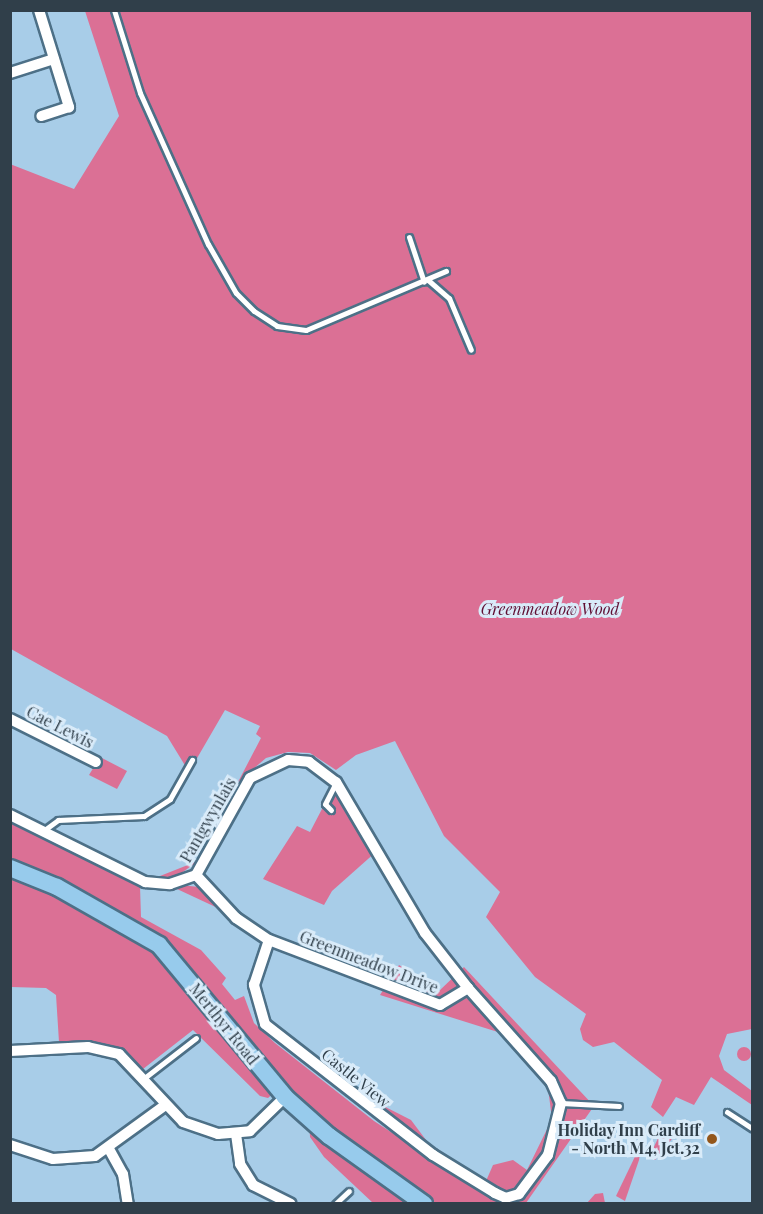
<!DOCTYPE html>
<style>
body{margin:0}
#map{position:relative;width:763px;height:1214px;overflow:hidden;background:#a8cde8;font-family:"Playfair Display",serif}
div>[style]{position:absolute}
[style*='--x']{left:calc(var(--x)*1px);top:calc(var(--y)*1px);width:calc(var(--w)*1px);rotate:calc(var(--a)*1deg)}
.green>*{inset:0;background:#db7095}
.round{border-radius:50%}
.roads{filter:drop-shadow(2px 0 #4d7087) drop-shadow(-2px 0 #4d7087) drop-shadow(0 2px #4d7087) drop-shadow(0 -2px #4d7087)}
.service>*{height:5px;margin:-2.5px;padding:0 2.5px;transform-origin:2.5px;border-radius:2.5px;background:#fff}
.minor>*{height:10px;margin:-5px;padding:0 5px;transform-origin:5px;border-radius:5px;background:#fff}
.primary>*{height:16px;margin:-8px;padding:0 8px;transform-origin:8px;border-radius:8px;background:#97cbec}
.dots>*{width:16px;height:16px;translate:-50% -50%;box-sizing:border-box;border:3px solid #d9ebf9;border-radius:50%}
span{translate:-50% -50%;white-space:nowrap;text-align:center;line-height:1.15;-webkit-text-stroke:6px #d9ebf9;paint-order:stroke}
.park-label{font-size:16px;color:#5f0d32;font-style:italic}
.street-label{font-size:16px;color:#303f4a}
.poi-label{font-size:16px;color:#303f4a;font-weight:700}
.right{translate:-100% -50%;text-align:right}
.frame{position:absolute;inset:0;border:12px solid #303f4a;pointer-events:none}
</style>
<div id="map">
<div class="green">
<div style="clip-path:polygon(85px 11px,752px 11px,752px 1029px,727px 1034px,719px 1056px,724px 1070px,752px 1091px,752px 1105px,711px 1077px,694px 1105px,676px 1097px,663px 1117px,651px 1107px,662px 1080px,614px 1042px,593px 1047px,583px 1040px,580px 1029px,586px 1014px,535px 977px,486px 917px,500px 892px,444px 836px,395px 741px,356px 755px,336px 770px,310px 753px,288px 752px,266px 758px,238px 782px,261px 738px,256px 734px,260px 726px,225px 710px,189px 772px,167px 736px,11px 649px,10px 164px,74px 189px,119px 116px)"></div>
<div style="clip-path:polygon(100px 757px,127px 771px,117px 789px,89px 775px)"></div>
<div style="clip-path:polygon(336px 782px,377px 851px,332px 891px,324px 905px,263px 879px,297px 826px,310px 832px)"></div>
<div style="clip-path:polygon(10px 821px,140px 886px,141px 917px,201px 950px,226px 978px,222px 984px,235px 1000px,244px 996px,254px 1023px,275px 1043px,374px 1121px,500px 1203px,373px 1203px,324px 1157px,310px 1137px,309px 1118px,278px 1089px,268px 1098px,260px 1096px,193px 1030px,143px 1069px,120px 1047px,59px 1042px,56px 995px,46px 988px,11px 987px)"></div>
<div style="clip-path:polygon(198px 861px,176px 877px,160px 879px,160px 876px)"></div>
<div style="clip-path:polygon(180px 885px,199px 887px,222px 910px,177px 889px)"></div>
<div style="clip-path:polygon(399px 965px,439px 991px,464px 967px,594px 1106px,526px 1203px,503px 1203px,478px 1182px,486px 1181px,493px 1165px,513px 1160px,527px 1170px,552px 1119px,548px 1088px,501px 1033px,380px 995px)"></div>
<div class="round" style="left:737px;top:1047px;width:14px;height:14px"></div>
<div style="clip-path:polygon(352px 1090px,411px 1120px,435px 1152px)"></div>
<div style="clip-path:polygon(663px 1128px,675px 1135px,655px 1160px,649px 1157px)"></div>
<div style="clip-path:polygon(642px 1142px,639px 1160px,625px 1201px,616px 1196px)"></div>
<div style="clip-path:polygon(603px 1193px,605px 1203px,587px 1203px,595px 1194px)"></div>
</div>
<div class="roads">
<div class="service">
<div style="--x:114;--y:10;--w:87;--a:72.6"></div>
<div style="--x:140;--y:93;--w:166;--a:65.8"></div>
<div style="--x:208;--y:244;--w:56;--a:60.3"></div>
<div style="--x:236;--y:293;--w:25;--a:45"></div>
<div style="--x:254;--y:311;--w:27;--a:33"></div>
<div style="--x:277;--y:326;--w:29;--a:8"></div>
<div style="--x:306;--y:330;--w:152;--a:-22.9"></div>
<div style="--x:409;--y:237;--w:47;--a:71.6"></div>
<div style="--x:428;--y:280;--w:28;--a:41"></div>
<div style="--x:449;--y:298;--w:56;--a:67.1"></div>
<div style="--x:331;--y:810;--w:8;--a:-135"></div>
<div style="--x:325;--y:804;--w:25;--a:-63"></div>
<div style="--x:43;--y:831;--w:19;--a:-36"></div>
<div style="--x:58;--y:820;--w:86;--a:-2.7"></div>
<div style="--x:144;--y:816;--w:31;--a:-33"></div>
<div style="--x:170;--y:799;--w:45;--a:-60.6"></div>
<div style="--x:143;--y:1079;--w:67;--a:-37.7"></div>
<div style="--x:561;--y:1103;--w:58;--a:3"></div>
<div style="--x:727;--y:1112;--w:30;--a:33"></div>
<div style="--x:335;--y:1204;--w:19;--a:-43"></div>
</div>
<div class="minor">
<div style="--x:39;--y:10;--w:102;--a:72.8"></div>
<div style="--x:69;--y:107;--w:29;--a:162"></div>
<div style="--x:10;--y:73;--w:46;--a:-17.7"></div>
<div style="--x:10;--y:719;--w:96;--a:26.6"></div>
<div style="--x:10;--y:815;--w:151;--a:26.4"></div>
<div style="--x:145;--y:882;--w:25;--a:5"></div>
<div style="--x:170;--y:884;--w:28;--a:-19"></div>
<div style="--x:196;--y:875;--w:111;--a:-60.9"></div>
<div style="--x:250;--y:778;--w:42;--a:-25.3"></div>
<div style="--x:288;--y:760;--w:21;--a:5"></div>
<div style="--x:309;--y:762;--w:34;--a:37"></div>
<div style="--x:336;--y:782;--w:175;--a:59.5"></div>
<div style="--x:425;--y:933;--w:70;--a:52"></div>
<div style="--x:196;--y:875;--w:59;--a:47.1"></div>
<div style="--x:236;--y:918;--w:40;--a:34"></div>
<div style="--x:269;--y:940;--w:183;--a:20.8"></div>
<div style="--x:440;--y:1005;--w:33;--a:-31"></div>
<div style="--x:468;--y:988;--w:125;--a:48.3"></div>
<div style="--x:551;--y:1081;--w:24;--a:66"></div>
<div style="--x:561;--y:1103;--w:54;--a:104"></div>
<div style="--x:548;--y:1155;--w:49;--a:126.6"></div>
<div style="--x:519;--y:1194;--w:14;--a:163"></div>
<div style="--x:506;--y:1198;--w:12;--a:-156"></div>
<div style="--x:495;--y:1193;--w:73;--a:-148.5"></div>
<div style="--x:433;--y:1155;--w:213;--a:-142.1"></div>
<div style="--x:265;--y:1024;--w:41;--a:-105.8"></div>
<div style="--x:254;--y:985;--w:47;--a:-71.6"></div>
<div style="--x:10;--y:1051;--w:78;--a:-2.9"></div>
<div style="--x:88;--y:1047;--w:32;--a:13"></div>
<div style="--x:119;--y:1054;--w:93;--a:46.7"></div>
<div style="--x:183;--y:1122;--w:37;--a:19"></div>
<div style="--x:218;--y:1134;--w:32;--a:-5"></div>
<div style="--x:250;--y:1131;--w:49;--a:-44.2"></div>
<div style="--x:236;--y:1134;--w:30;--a:82"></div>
<div style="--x:240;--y:1164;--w:25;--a:58"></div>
<div style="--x:253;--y:1185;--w:42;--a:26.6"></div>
<div style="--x:10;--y:1145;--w:45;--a:18"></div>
<div style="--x:53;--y:1159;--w:42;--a:-4.1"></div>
<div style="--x:95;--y:1156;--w:85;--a:-35.9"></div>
<div style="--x:109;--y:1149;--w:29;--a:61"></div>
<div style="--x:123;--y:1174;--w:30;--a:81"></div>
</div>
<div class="primary">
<div style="--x:10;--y:868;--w:51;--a:22"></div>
<div style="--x:57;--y:887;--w:117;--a:29.6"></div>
<div style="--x:159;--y:945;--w:197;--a:50.3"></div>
<div style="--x:285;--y:1097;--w:59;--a:41.6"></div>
<div style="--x:329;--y:1136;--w:117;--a:35.6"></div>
</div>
</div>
<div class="dots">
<div style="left:712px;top:1139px;background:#93561a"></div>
</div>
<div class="park-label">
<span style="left:550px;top:609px">Greenmeadow Wood</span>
</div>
<div class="street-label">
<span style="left:60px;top:727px;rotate:27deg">Cae Lewis</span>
<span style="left:208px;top:820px;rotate:-60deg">Pantgwynlais</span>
<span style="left:369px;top:962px;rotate:21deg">Greenmeadow Drive</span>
<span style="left:224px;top:1024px;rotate:51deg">Merthyr Road</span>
<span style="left:356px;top:1078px;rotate:39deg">Castle View</span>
</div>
<div class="poi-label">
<span class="right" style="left:700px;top:1139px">Holiday Inn Cardiff<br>- North M4, Jct.32</span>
</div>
<div class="frame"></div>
</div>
